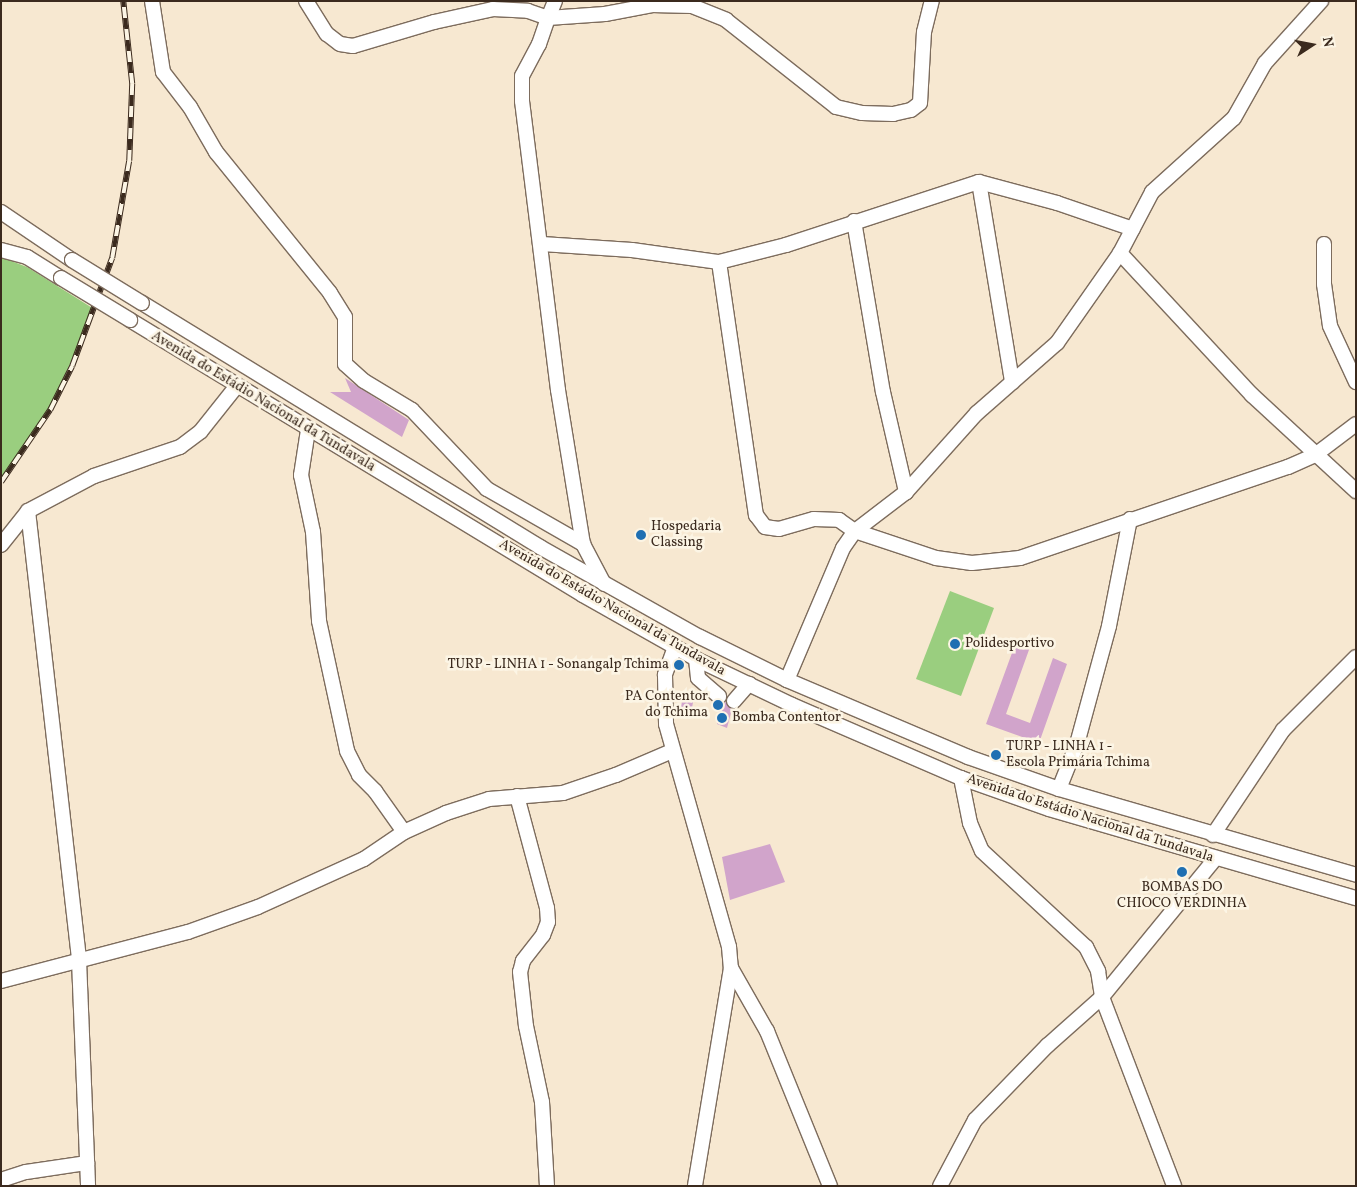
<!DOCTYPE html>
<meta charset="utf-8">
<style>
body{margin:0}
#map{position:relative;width:1357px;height:1187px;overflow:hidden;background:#f7e8d1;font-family:Vollkorn,serif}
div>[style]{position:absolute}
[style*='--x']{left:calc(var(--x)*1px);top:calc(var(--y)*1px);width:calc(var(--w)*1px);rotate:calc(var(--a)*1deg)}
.green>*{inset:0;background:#9ace7f}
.building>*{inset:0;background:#d1a4cb}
.roads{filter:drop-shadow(1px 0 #7d6c5d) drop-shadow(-1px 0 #7d6c5d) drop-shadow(0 1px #7d6c5d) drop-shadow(0 -1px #7d6c5d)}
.minor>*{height:14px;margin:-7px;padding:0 7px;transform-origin:7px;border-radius:7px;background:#fff}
.rail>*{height:5.5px;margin-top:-2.75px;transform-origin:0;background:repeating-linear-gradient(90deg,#fcf5e5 0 11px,#3b2a1e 0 22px);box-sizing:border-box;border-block:1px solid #3b2a1e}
.bridges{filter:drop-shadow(1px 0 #7d6c5d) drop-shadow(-1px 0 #7d6c5d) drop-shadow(0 1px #7d6c5d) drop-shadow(0 -1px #7d6c5d)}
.minor-bridge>*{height:14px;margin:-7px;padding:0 7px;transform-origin:7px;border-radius:7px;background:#fff}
.dots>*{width:14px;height:14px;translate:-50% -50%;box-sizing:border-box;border:2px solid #fcf5e5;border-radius:50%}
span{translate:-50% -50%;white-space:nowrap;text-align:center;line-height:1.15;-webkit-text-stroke:5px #fcf5e5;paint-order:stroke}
.street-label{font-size:14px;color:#3b2a1e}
.poi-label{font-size:14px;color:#3b2a1e}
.left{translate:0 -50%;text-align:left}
.right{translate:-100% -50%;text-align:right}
.frame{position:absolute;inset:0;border:2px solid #3b2a1e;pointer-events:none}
.north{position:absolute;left:1287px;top:20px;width:50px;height:50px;-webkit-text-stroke:4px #fcf5e5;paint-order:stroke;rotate:79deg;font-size:14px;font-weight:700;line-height:20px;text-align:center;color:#3b2a1e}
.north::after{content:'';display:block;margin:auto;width:18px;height:22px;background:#3b2a1e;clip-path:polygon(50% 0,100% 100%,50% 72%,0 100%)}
</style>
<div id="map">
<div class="green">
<div style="clip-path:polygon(1px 257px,27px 267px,94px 309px,50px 410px,1px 482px)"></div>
<div style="clip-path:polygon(950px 591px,994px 608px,961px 696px,916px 679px)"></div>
</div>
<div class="building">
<div style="clip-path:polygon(345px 378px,409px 420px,402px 437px,330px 392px,351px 392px)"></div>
<div style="clip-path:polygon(1016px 642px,1030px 647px,1006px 714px,1030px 723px,1053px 658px,1067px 664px,1039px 743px,986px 724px)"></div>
<div style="clip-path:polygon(683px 696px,694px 698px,691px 712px,680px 710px)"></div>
<div style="clip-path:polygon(726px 702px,732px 709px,727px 728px,717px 724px,719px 705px)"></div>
<div style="clip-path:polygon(770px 844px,785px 882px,730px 900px,722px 857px)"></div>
</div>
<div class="roads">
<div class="minor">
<div style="--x:152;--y:1;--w:72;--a:81.2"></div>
<div style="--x:163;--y:72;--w:44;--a:52.4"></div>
<div style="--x:190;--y:107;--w:52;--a:60"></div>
<div style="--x:216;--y:152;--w:181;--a:51"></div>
<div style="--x:330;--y:293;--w:28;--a:58"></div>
<div style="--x:345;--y:317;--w:47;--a:90"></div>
<div style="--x:345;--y:364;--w:25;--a:42"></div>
<div style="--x:364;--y:381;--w:56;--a:31.1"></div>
<div style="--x:412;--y:410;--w:109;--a:46.5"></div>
<div style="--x:487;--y:489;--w:111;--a:29.8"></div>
<div style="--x:306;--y:1;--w:39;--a:58"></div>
<div style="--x:327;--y:34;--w:16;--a:38"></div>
<div style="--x:340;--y:44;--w:13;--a:9"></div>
<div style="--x:353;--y:46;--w:84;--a:-16.5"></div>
<div style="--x:434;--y:22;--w:60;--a:-12.4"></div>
<div style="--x:493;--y:9;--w:35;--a:3"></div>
<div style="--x:528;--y:11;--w:21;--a:19"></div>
<div style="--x:548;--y:18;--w:28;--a:109"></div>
<div style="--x:539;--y:44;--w:36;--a:118"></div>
<div style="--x:522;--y:76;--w:25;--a:90"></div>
<div style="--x:522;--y:101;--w:291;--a:82.9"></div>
<div style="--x:558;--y:390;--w:156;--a:80.8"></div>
<div style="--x:583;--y:544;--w:45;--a:62.3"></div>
<div style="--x:555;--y:1;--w:18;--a:112"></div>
<div style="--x:548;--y:18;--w:57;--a:-4"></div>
<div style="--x:605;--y:14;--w:48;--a:-10.8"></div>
<div style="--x:652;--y:5;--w:40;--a:1.4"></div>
<div style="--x:692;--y:6;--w:37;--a:22"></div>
<div style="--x:726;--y:20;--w:140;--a:38.3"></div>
<div style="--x:836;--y:107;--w:27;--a:13"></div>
<div style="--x:862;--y:113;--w:31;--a:2"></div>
<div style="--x:893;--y:114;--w:18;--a:-13"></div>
<div style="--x:911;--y:110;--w:11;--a:-38"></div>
<div style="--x:920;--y:103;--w:71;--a:-86.8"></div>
<div style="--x:924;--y:32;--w:32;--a:-76"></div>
<div style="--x:979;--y:182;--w:203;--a:80.6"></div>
<div style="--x:1;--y:212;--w:86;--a:34.1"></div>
<div style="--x:854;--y:221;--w:173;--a:80.4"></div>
<div style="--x:883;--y:392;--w:103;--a:77"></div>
<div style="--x:542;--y:244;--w:90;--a:3.8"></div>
<div style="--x:632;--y:250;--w:88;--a:7.9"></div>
<div style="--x:719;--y:262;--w:69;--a:-14.2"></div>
<div style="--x:786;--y:245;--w:203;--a:-18.1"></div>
<div style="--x:979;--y:182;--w:81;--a:15.1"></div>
<div style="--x:1057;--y:203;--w:80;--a:18.9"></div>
<div style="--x:1324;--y:244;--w:40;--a:90"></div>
<div style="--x:1324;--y:284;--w:42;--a:81.9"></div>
<div style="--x:1330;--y:326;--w:62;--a:65.1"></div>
<div style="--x:1;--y:250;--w:27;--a:15"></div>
<div style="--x:27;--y:257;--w:40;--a:32"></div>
<div style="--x:1120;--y:253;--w:194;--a:47.1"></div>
<div style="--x:1252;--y:395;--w:142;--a:42.7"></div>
<div style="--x:719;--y:262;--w:256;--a:81.7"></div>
<div style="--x:756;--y:515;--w:15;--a:53"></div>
<div style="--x:765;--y:527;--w:14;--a:8"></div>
<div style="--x:779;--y:529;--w:36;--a:-16"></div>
<div style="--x:814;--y:519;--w:25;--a:2"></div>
<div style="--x:839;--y:520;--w:19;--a:35"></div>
<div style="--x:855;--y:531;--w:85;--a:18.4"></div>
<div style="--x:936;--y:558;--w:36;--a:8"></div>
<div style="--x:972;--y:563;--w:48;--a:-5.9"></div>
<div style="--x:1020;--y:558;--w:283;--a:-18.8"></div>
<div style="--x:1288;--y:467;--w:30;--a:-24"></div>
<div style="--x:1315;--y:455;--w:51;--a:-37.1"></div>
<div style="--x:142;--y:303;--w:467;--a:31.5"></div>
<div style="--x:540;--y:547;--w:184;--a:29.4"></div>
<div style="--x:700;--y:637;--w:97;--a:26.3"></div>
<div style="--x:787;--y:680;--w:197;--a:23"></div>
<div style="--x:968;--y:757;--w:96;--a:19.4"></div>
<div style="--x:1059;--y:789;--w:309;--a:16.1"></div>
<div style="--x:130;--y:320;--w:530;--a:31.26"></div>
<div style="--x:583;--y:595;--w:130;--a:29.5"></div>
<div style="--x:696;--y:659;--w:106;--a:25.6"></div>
<div style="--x:792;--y:705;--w:184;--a:23.4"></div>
<div style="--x:961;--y:778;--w:93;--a:19.4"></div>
<div style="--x:1049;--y:809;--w:320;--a:16.2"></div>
<div style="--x:308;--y:430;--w:46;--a:98.8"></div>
<div style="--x:301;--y:475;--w:58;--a:78.1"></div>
<div style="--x:313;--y:532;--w:89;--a:86.1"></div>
<div style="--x:319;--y:621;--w:133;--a:77.8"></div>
<div style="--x:347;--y:751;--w:27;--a:63"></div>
<div style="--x:359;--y:775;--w:23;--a:45"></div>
<div style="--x:375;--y:791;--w:50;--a:54.7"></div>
<div style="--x:28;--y:511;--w:452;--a:83.5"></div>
<div style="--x:79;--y:960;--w:226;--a:87.7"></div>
<div style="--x:1;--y:545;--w:43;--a:-51.5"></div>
<div style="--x:28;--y:511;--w:75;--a:-27.9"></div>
<div style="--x:94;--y:476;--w:91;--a:-18.6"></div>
<div style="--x:180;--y:447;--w:26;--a:-37"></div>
<div style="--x:201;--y:431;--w:56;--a:-51.5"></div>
<div style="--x:675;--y:647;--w:30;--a:110"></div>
<div style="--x:665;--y:675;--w:49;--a:88.8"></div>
<div style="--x:666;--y:724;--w:232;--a:74.2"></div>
<div style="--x:729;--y:947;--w:21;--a:85"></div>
<div style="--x:731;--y:968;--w:221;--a:99.4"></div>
<div style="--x:696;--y:659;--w:19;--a:84"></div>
<div style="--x:698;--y:678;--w:28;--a:41"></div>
<div style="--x:787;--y:680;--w:143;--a:-67"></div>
<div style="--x:843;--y:548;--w:21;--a:-55"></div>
<div style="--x:855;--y:531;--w:64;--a:-37.4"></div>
<div style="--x:906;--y:492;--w:106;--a:-48.1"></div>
<div style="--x:977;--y:413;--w:106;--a:-41.2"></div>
<div style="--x:1057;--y:343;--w:110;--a:-55"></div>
<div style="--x:1120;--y:253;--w:69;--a:-62.3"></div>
<div style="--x:1152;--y:192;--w:110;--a:-42.1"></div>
<div style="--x:1234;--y:118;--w:63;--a:-60.6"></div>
<div style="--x:1265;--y:63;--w:84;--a:-47.9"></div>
<div style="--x:734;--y:701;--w:23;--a:-49"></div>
<div style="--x:961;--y:778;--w:46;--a:78.7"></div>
<div style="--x:970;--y:823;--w:30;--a:67"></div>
<div style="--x:982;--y:851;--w:142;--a:42.7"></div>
<div style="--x:1086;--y:947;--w:27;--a:63"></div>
<div style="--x:1098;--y:971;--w:26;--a:81"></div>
<div style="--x:1102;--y:997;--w:202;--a:69.1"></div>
<div style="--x:1059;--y:789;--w:48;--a:-68.2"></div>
<div style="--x:1077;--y:744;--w:122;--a:-74.8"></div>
<div style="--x:1109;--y:626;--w:109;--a:-78.9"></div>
<div style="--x:517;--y:796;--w:116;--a:75"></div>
<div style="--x:547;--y:908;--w:14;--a:86"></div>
<div style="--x:548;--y:922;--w:14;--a:111"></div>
<div style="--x:543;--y:935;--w:33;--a:128"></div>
<div style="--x:523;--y:961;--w:11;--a:105"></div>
<div style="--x:520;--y:972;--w:54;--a:83.7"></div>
<div style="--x:526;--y:1026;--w:78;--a:78.1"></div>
<div style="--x:542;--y:1102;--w:84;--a:86.6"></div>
<div style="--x:1213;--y:835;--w:126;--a:-56.3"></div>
<div style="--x:1283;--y:730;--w:103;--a:-45"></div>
<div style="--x:731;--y:968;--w:73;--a:60.3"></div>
<div style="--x:767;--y:1031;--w:167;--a:67.9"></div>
<div style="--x:1;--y:981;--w:193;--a:-14.7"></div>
<div style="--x:188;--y:932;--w:74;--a:-19.7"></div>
<div style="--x:258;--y:907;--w:116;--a:-24.4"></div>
<div style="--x:364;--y:859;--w:48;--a:-34"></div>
<div style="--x:404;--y:832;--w:46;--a:-24.3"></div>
<div style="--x:446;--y:813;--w:45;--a:-18"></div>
<div style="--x:489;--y:799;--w:74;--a:-4.6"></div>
<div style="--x:563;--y:793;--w:56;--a:-18.8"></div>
<div style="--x:616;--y:775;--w:61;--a:-23.2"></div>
<div style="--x:1;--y:1180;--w:26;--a:-18"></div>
<div style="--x:26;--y:1172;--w:62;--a:-8.4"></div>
<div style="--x:940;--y:1186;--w:75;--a:-62.1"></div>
<div style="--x:975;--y:1120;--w:105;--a:-45.8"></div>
<div style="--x:1048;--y:1045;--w:72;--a:-41.6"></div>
<div style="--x:1102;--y:997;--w:178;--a:-50.7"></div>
</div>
</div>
<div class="rail">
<div style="--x:1;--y:482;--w:87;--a:-55.8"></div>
<div style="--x:50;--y:410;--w:49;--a:-63.4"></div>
<div style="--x:72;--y:366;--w:115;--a:-69.7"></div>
<div style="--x:112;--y:258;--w:98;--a:-80.1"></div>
<div style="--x:129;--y:161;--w:77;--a:-87.8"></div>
<div style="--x:132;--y:84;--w:83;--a:-96.2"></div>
</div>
<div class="bridges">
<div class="minor-bridge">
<div style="--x:72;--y:260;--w:82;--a:31.6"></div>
<div style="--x:61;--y:278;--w:81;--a:31.3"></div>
</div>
</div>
<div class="dots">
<div style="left:641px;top:535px;background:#1f6fb2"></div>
<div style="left:955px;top:644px;background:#1f6fb2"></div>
<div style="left:679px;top:665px;background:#1f6fb2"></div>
<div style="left:718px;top:705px;background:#1f6fb2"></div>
<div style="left:722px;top:718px;background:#1f6fb2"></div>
<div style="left:996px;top:755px;background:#1f6fb2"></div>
<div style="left:1182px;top:872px;background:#1f6fb2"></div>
</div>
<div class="street-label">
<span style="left:263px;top:402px;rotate:31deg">Avenida do Estádio Nacional da Tundavala</span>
<span style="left:612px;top:608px;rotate:30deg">Avenida do Estádio Nacional da Tundavala</span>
<span style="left:1090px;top:819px;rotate:18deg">Avenida do Estádio Nacional da Tundavala</span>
</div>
<div class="poi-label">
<span class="left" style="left:651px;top:535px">Hospedaria<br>Classing</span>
<span class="left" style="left:965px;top:644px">Polidesportivo</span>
<span class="right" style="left:669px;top:665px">TURP - LINHA 1 - Sonangalp Tchima</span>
<span class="right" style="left:708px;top:705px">PA Contentor<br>do Tchima</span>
<span class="left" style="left:732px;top:718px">Bomba Contentor</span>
<span class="left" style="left:1006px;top:755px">TURP - LINHA 1 -<br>Escola Primária Tchima</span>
<span style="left:1182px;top:896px">BOMBAS DO<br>CHIOCO VERDINHA</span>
</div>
<div class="frame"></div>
<div class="north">N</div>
</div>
